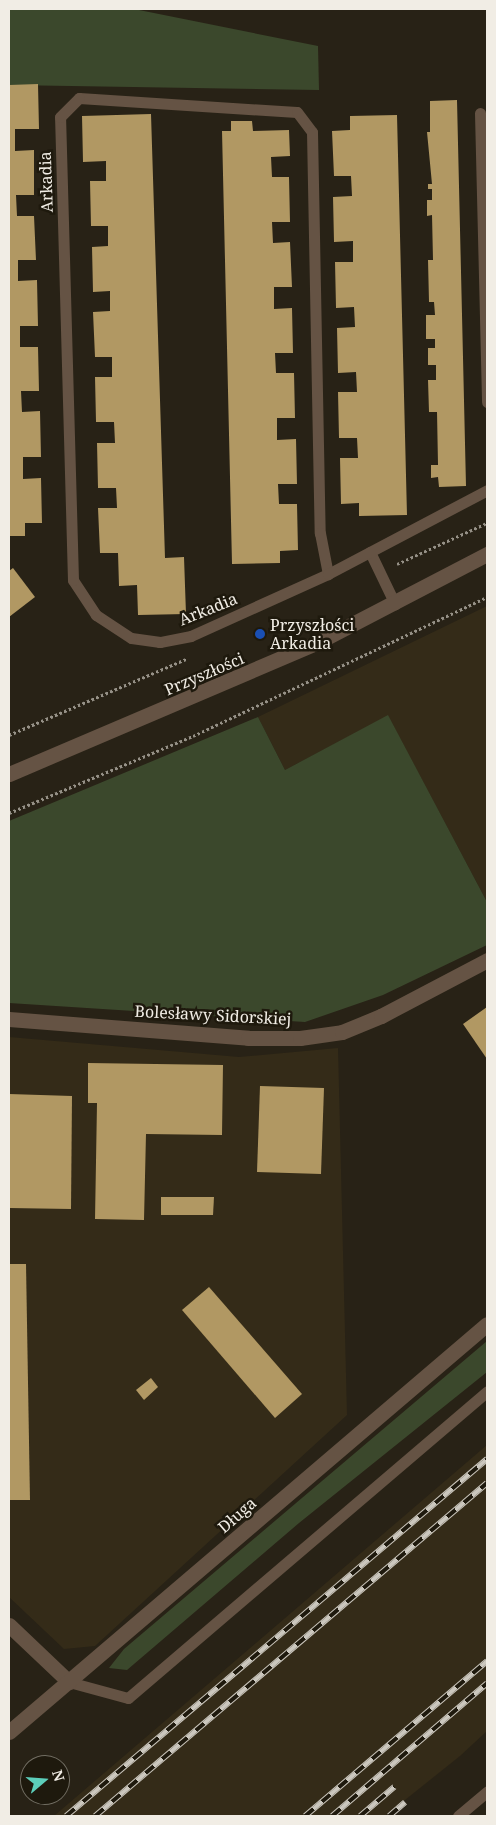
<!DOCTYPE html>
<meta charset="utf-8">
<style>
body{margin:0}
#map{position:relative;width:496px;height:1825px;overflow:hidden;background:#282216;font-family:"Noto Serif",serif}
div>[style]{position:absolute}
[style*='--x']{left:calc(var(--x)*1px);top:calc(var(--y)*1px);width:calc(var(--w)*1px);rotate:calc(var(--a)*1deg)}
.built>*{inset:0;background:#342b18}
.green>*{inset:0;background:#3b482c}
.building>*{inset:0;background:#b19863}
.path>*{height:3px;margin-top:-1.5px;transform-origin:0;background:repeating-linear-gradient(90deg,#969187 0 2.5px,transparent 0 5px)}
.service>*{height:11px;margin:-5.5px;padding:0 5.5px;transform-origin:5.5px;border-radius:5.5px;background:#655344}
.minor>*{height:15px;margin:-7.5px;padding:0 7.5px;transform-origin:7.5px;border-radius:7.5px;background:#655344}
.tertiary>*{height:15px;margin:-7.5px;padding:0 7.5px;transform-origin:7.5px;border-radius:7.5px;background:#655344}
.rail>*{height:5.5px;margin-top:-2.75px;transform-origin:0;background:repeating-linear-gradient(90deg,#1e190d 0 11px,#cbc7be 0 22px);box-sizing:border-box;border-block:1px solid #cbc7be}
.dots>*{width:14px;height:14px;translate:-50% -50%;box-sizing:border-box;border:2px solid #1e190d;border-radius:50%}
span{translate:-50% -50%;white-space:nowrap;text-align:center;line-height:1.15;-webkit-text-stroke:5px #1e190d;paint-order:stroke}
.street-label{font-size:16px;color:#f1ede5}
.poi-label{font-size:16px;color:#f1ede5}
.left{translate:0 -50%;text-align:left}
.frame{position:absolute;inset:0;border:10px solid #f1ede5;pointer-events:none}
.north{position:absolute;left:20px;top:1755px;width:50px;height:50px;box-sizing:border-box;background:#1e190d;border:1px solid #726e63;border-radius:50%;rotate:72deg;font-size:14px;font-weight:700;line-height:20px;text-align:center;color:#f1ede5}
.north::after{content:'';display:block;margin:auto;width:18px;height:22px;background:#5cceba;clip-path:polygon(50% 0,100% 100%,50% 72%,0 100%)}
</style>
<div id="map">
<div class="built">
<div style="clip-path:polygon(487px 606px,487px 902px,388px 716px,285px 770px,258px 717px)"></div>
<div style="clip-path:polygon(9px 1037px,239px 1057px,338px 1048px,347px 1415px,95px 1646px,64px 1649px,9px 1597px)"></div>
<div style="clip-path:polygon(487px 1445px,487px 1731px,460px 1756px,385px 1816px,54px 1816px)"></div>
</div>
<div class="green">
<div style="clip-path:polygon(9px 9px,134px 9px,318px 46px,319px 90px,9px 85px)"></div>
<div style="clip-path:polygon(388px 715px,487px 902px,487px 945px,383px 995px,305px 1022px,9px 1003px,9px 821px,258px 717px,285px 770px)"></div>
<div style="clip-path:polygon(487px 1341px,487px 1372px,299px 1523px,127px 1670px,109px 1668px,124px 1649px)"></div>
</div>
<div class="building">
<div style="clip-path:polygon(38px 84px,39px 129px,15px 129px,15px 151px,34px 150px,34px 195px,16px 195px,17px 216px,34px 216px,36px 260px,18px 260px,18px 281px,37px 280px,38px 326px,20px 326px,20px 347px,38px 347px,39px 391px,21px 391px,22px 412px,40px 411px,41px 457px,23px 457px,23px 479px,41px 478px,42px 523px,25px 523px,25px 536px,9px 536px,9px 85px)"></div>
<div style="clip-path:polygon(457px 100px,466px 486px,439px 487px,438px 477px,431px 478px,431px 465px,438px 465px,437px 412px,429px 412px,428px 380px,436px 380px,436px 365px,428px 365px,428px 348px,435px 348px,435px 339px,426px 339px,426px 315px,435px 315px,434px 302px,429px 302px,428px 260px,433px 260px,432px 215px,427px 216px,427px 200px,432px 200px,432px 189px,428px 189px,428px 184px,432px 184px,427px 132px,430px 132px,430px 101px)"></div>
<div style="clip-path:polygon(151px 114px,165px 558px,184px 557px,186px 614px,138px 615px,137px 585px,119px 586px,118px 553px,100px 553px,98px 508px,117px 508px,116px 488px,98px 488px,97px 443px,115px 443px,114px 422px,96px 422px,95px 377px,112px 377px,112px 357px,95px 357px,93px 312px,110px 311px,110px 291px,93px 292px,92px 247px,108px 246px,108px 226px,91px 226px,90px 181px,106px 181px,106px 161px,83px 162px,82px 116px)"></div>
<div style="clip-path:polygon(397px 115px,407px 515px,359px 516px,359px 503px,341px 504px,340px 458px,358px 458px,357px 438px,339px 438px,338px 392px,357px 392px,356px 372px,338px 373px,337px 328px,355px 327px,354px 307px,336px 308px,335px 262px,353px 262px,353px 241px,334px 242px,333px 197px,352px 196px,351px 176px,334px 176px,332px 131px,350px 130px,350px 116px)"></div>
<div style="clip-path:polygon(231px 121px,252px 121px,253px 131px,289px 130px,290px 156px,271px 157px,272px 177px,289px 177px,290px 222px,272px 222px,273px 243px,290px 242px,292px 287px,274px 287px,274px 309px,292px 308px,293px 353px,275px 353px,276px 373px,294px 373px,295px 418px,277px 418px,277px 440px,296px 439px,297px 484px,278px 484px,279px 504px,297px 504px,298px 550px,280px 551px,280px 563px,232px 564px,222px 131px,231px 131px)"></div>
<div style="clip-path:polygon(13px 568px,35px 597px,9px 617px,9px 571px)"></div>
<div style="clip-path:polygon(487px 1007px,487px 1059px,463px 1024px)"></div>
<div style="clip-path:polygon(88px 1063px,223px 1065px,222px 1135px,146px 1134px,144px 1220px,95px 1219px,97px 1103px,88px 1103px)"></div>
<div style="clip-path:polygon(260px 1086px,324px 1088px,321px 1174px,257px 1172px)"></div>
<div style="clip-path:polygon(9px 1094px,72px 1096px,71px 1209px,9px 1208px)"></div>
<div style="clip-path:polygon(161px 1197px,214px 1197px,213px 1215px,161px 1215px)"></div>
<div style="clip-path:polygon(9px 1264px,26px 1264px,30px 1500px,9px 1500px)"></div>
<div style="clip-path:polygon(209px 1287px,302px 1394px,275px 1418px,182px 1310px)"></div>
<div style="clip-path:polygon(151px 1378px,158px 1387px,144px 1400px,136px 1390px)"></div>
</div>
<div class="path">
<div style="--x:397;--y:564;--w:99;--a:-24.5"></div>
<div style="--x:9;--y:735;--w:193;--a:-23.2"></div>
<div style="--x:9;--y:813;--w:199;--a:-22.7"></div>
<div style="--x:193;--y:736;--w:325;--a:-25.3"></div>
</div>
<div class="service">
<div style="--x:79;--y:98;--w:218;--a:3.7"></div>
<div style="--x:297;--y:112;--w:25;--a:53"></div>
<div style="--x:312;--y:132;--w:401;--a:88.9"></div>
<div style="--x:320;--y:533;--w:42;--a:79"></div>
<div style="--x:328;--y:574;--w:150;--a:155.7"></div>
<div style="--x:191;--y:636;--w:32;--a:169"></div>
<div style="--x:160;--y:642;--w:29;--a:-172"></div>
<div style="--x:131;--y:638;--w:42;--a:-146.7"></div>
<div style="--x:96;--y:615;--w:42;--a:-123.3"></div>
<div style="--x:73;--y:580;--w:463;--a:-91.6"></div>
<div style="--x:60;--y:117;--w:27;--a:-45"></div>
<div style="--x:480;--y:113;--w:289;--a:88.6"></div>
<div style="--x:370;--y:552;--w:58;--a:64.3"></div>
<div style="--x:328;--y:574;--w:180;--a:-27.8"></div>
<div style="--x:69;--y:1682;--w:61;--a:15.2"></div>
<div style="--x:128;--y:1698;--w:472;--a:-40.5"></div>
<div style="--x:458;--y:1816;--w:38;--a:-40"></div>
</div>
<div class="minor">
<div style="--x:9;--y:1019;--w:240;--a:4.5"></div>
<div style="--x:248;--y:1038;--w:52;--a:0"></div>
<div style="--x:300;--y:1038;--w:42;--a:-8.1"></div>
<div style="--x:342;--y:1032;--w:42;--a:-22.3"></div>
<div style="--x:381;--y:1016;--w:120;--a:-27.8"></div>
<div style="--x:9;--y:1625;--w:83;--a:43.5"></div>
<div style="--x:9;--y:1732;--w:628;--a:-40.48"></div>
</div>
<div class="tertiary">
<div style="--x:9;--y:774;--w:334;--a:-23.1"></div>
<div style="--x:316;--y:643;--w:193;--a:-27.5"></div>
</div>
<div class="rail">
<div style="--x:66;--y:1816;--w:552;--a:-40.3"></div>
<div style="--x:95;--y:1816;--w:514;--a:-40.35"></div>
<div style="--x:305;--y:1816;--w:239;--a:-40.4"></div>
<div style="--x:332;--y:1816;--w:204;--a:-40.6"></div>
<div style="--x:360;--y:1816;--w:45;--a:-40.5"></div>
<div style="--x:389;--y:1816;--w:21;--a:-41"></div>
</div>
<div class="dots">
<div style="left:260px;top:634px;background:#1a4fb4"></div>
</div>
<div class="street-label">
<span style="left:46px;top:182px;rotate:-92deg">Arkadia</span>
<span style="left:208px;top:609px;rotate:-22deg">Arkadia</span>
<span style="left:204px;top:674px;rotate:-23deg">Przyszłości</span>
<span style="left:213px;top:1015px;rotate:3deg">Bolesławy Sidorskiej</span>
<span style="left:237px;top:1515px;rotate:-41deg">Długa</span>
</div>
<div class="poi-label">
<span class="left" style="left:270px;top:634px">Przyszłości<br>Arkadia</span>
</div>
<div class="frame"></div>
<div class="north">N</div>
</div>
